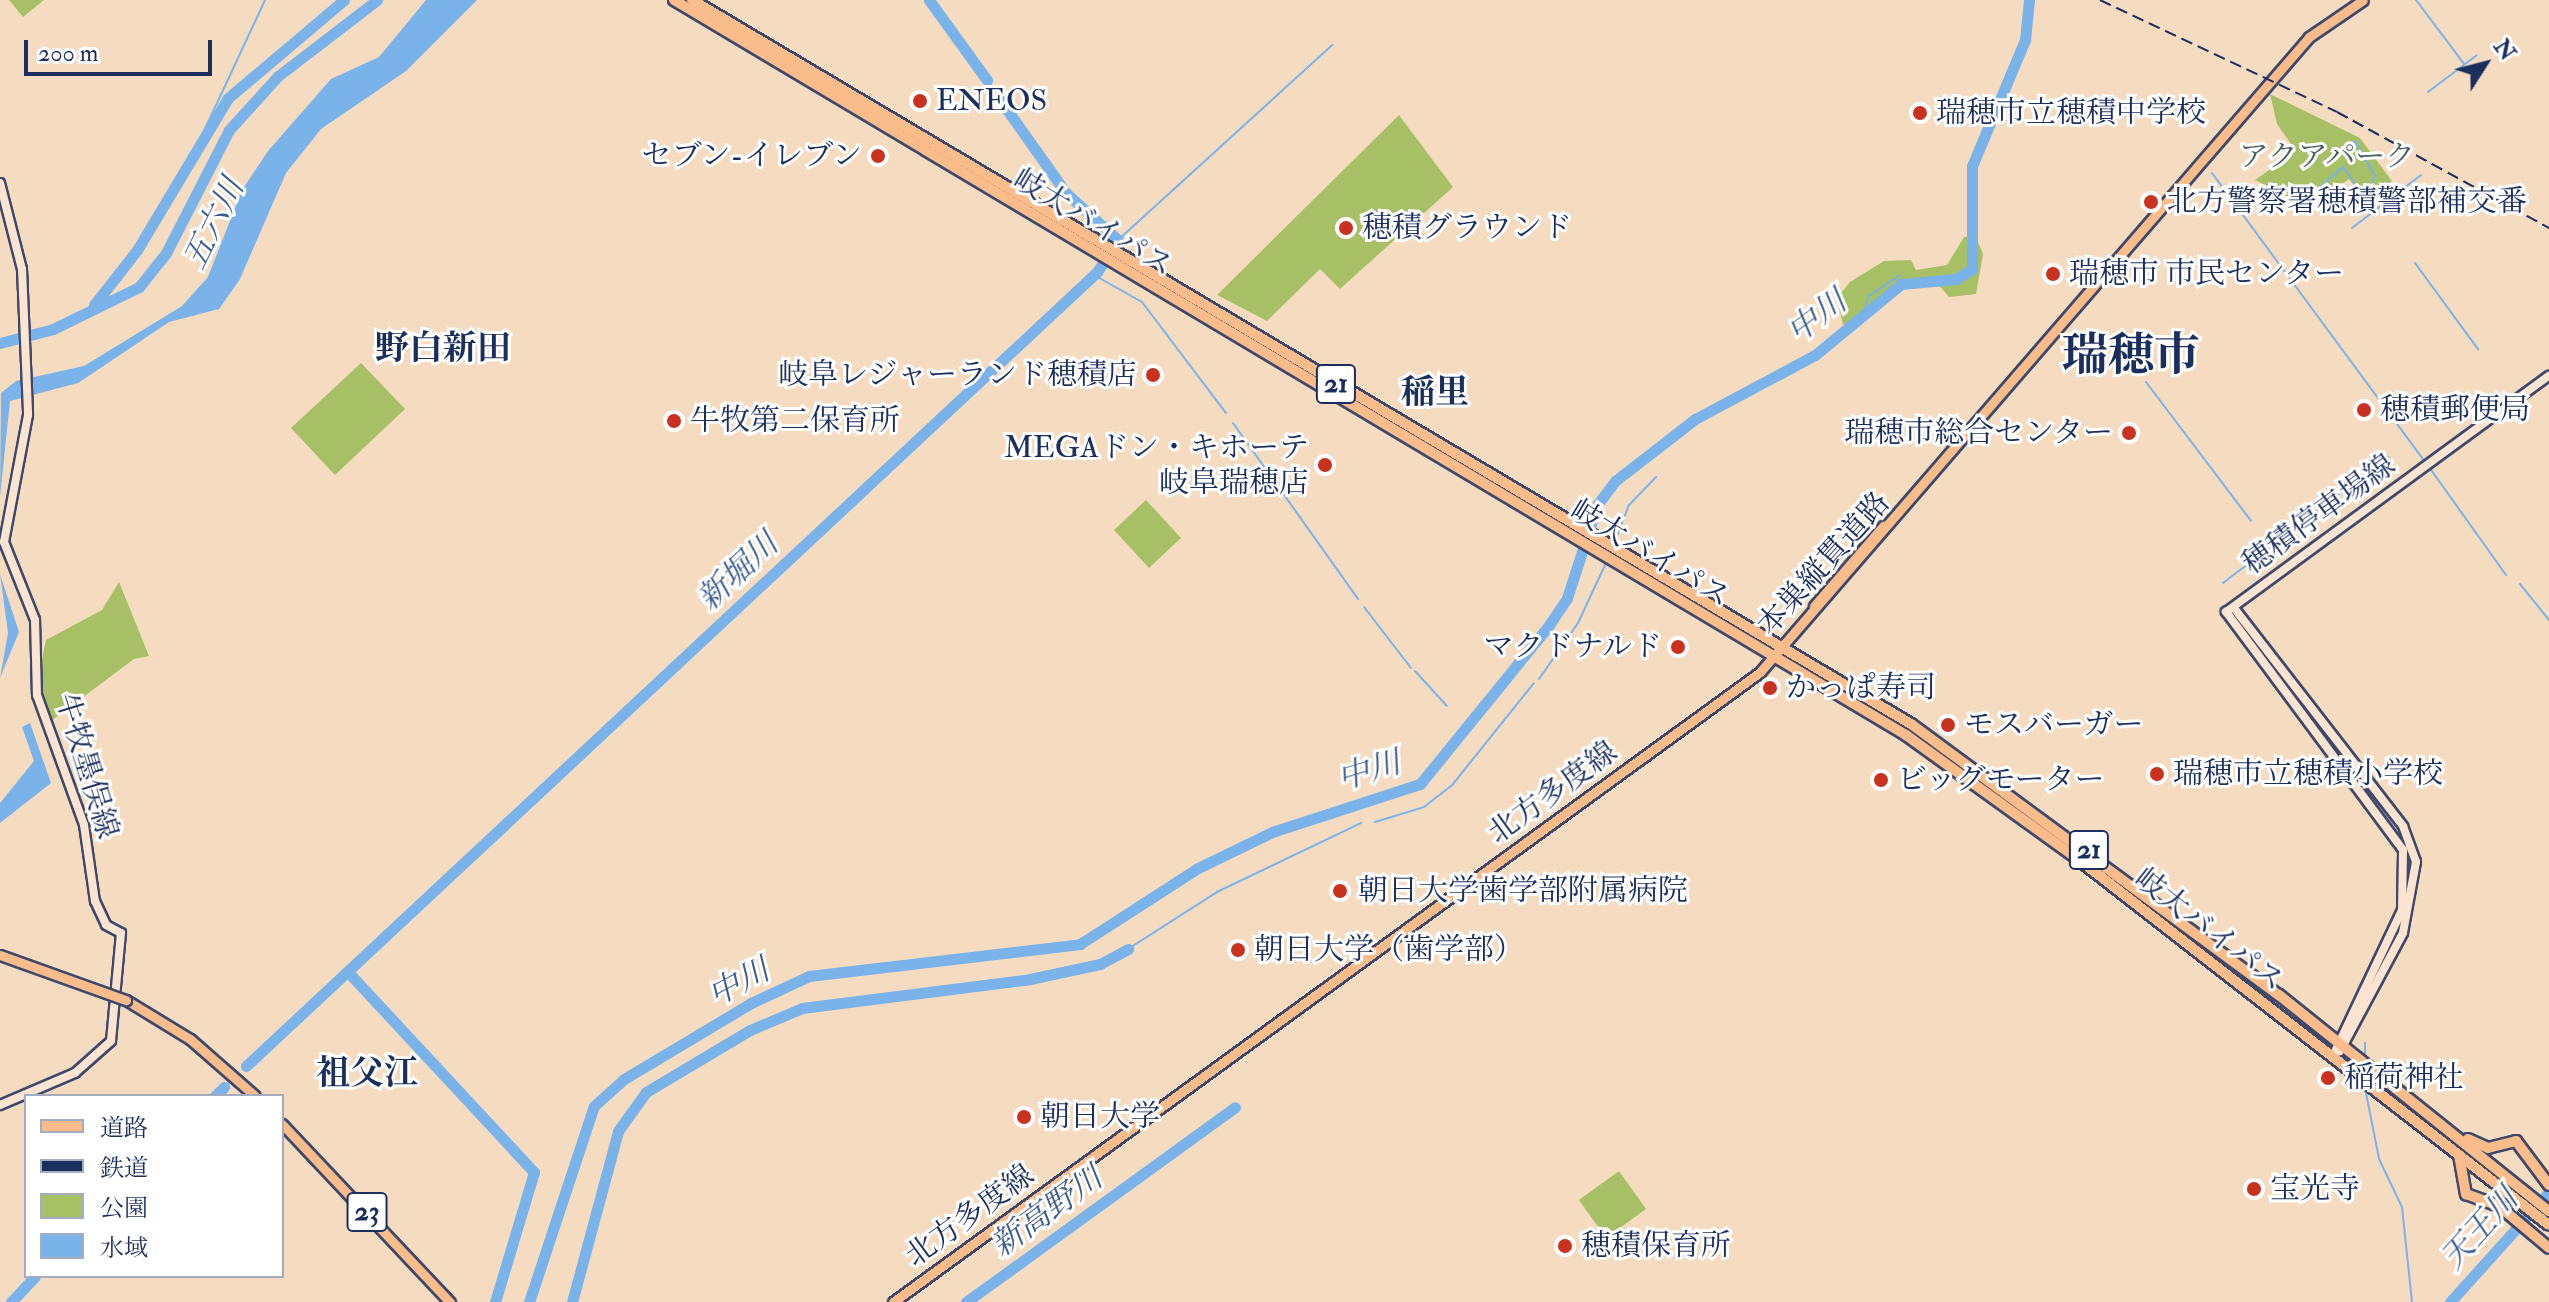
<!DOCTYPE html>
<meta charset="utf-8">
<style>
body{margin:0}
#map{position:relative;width:2549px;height:1302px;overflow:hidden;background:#f5dcc0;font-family:"IM FELL Double Pica","Noto Serif JP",serif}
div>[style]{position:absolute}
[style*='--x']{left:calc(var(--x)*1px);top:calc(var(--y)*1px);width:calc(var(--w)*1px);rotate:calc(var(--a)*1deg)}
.green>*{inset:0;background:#a7c066}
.water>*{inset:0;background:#7ab2ea}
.stream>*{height:2px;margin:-1px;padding:0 1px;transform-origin:1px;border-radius:1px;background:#7ab2ea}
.river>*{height:11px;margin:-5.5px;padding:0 5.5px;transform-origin:5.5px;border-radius:5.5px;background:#7ab2ea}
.roads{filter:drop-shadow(2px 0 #3c496d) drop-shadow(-2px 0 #3c496d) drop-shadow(0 2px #3c496d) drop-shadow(0 -2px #3c496d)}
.secondary>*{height:8px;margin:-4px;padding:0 4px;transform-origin:4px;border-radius:4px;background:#fde4d0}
.primary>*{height:9px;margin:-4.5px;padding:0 4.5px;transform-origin:4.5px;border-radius:4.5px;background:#f9bc8a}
.highway>*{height:10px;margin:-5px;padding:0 5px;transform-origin:5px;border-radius:5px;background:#f9bc8a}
.rail>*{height:2px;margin-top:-1px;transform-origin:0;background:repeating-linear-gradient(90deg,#1b2f5e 0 12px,transparent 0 18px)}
.bridges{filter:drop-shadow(2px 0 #3c496d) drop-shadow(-2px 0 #3c496d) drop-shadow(0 2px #3c496d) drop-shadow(0 -2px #3c496d)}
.primary-bridge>*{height:9px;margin:-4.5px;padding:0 4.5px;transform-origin:4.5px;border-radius:4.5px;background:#f9bc8a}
.dots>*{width:22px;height:22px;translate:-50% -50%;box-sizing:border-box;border:4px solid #fff;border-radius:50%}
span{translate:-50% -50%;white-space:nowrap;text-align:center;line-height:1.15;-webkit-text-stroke:6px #fff;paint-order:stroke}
.shield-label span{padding:2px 6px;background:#fff;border:2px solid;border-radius:6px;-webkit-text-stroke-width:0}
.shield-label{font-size:28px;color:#1b2f5e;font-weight:700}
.poi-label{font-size:30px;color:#1b2f5e}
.left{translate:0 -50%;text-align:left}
.right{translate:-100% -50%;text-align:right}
.park-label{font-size:30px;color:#4c6261}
.street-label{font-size:30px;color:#1b2f5e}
.water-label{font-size:32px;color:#3c5d8f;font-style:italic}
.quarter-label{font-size:34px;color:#1b2f5e;font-weight:700}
.town-label{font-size:46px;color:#1b2f5e;font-weight:700}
.legend{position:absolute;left:24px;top:1094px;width:260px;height:184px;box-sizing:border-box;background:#fff;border:2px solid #a4acbf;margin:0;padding:10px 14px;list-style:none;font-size:24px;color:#1b2f5e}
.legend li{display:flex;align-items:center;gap:16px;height:40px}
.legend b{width:40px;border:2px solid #a4acbf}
.north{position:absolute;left:2445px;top:24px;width:80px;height:80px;-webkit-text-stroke:6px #fff;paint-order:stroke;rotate:54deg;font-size:22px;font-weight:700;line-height:32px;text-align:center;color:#1b2f5e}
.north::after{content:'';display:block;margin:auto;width:28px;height:36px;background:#1b2f5e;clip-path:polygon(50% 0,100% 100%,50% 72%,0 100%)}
.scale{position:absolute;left:24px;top:40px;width:188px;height:36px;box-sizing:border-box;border:4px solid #1b2f5e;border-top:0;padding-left:10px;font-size:24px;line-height:28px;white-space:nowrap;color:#1b2f5e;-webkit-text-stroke:6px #fff;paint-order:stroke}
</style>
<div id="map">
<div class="green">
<div style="clip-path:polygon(9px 0,44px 0,23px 17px)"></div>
<div style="clip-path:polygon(2270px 94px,2360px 138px,2392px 181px,2366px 201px,2349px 179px,2309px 208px,2255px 180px,2296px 151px,2277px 124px)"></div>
<div style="clip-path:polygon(1399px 115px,1453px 187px,1340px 289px,1320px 269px,1267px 321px,1217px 295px)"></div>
<div style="clip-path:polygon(1964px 237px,1976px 237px,1983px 254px,1976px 294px,1949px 297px,1932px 277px,1904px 280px,1847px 329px,1843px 324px,1837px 298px,1850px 282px,1884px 261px,1911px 260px,1916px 270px,1947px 265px)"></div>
<div style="clip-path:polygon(361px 363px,405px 409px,335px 475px,291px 428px)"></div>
<div style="clip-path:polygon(1146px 500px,1181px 538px,1149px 568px,1114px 530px)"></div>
<div style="clip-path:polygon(119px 582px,149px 656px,134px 659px,51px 721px,37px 682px,46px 640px,102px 610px)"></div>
<div style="clip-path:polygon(1619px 1171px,1646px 1209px,1606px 1238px,1579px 1200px)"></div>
</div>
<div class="water">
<div style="clip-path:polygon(426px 0,477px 0,406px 71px,321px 129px,286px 173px,240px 279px,219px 309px,169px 322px,78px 383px,10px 401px,0 497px,1px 393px,16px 381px,84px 366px,182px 306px,208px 277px,242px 190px,268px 151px,331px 79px,379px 57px)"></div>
<div style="clip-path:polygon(0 574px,19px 632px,0 678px,8px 633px)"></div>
<div style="clip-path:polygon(30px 723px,51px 783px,0 823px,0 803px,34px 761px,22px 727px)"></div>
</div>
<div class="stream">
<div style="--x:2416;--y:0;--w:80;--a:53.1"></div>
<div style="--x:2428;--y:92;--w:61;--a:-37.1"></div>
<div style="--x:204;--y:131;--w:145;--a:-65"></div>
<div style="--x:2331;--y:162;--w:32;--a:-41"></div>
<div style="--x:2355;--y:141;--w:39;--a:60"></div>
<div style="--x:2375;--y:175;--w:13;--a:108"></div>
<div style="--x:2212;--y:173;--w:359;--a:53.6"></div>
<div style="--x:2367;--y:198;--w:26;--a:-36"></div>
<div style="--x:2303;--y:202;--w:53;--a:-41.2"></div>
<div style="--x:2343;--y:167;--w:52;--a:53.6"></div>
<div style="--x:2352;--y:228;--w:87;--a:-37.5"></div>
<div style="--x:1118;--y:240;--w:290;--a:-42.3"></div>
<div style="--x:2415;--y:263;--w:107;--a:53.8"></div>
<div style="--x:1094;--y:275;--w:55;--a:29.4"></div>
<div style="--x:1142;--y:302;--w:139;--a:52.9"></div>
<div style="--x:1862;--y:320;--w:25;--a:-74"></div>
<div style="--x:1869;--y:296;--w:37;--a:-34"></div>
<div style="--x:2146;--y:382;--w:174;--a:52.9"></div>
<div style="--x:1233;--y:423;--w:216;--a:54.6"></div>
<div style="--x:2429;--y:467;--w:133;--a:54.5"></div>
<div style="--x:1617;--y:536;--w:33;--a:-69"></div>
<div style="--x:1629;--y:505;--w:39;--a:-46"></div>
<div style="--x:2223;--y:583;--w:208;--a:-37.4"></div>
<div style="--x:2520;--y:584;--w:46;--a:51.1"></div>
<div style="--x:1364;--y:607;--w:77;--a:52.4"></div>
<div style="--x:1415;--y:671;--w:47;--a:47.6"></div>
<div style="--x:1539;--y:679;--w:68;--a:-55.1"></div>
<div style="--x:1578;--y:623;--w:64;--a:-65"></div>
<div style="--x:1375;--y:822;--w:51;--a:-17"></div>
<div style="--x:1424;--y:807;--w:37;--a:-38"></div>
<div style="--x:1453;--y:784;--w:129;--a:-51.3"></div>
<div style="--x:1128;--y:949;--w:106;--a:-32.6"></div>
<div style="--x:1217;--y:892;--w:160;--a:-25.6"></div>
<div style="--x:2365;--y:1043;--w:15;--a:90"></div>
<div style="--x:2365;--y:1088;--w:72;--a:78.8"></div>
<div style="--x:2379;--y:1159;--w:53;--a:64.4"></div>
<div style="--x:2402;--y:1207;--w:96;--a:84"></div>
</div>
<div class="river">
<div style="--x:929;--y:0;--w:99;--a:54.1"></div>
<div style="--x:94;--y:305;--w:70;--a:-52"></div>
<div style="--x:137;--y:250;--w:177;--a:-59.1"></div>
<div style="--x:228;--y:98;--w:152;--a:-40.2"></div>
<div style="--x:0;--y:343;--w:55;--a:-14.8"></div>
<div style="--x:53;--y:329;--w:96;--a:-26"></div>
<div style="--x:139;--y:287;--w:43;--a:-51.5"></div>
<div style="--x:166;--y:253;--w:138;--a:-62.9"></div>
<div style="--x:229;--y:130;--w:73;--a:-47.8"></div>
<div style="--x:278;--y:76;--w:125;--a:-37.5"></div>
<div style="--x:348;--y:972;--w:273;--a:47.1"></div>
<div style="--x:534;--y:1172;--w:136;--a:106.7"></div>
<div style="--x:246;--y:1066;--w:1164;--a:-43.02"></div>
<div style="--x:1097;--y:272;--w:38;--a:-57"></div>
<div style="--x:1118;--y:240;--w:70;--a:-137.9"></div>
<div style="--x:1066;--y:193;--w:121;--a:-125.3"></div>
<div style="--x:215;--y:1096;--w:13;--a:-45"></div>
<div style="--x:11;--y:1302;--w:35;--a:-47"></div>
<div style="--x:529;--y:1302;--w:206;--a:-71.7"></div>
<div style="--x:594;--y:1106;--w:40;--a:-42"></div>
<div style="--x:624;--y:1079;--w:148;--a:-30.9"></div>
<div style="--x:751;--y:1003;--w:64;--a:-25"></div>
<div style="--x:809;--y:976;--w:273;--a:-6.7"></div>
<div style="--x:1080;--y:944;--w:140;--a:-32.8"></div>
<div style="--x:1198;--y:868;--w:82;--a:-25.9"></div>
<div style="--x:1272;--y:832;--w:156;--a:-18"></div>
<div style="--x:1420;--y:784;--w:205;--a:-50.9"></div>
<div style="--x:1549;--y:625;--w:32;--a:-56"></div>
<div style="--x:1567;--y:598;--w:98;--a:-72.1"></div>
<div style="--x:1597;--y:505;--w:30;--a:-53"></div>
<div style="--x:1615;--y:481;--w:101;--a:-37.8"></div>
<div style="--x:1695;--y:419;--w:136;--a:-28.1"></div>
<div style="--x:1815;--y:355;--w:112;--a:-39.5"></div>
<div style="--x:1901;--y:284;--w:55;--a:-5.2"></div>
<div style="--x:1956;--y:279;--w:19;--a:-32"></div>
<div style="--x:1972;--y:269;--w:103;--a:-90"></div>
<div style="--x:1972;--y:166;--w:137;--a:-67.2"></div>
<div style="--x:2025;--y:40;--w:40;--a:-84.3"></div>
<div style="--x:572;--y:1302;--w:177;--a:-74.9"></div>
<div style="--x:618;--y:1131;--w:48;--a:-54.3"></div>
<div style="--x:646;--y:1092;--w:121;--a:-30.8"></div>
<div style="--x:750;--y:1030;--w:56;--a:-22.9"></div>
<div style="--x:802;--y:1008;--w:230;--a:-7.2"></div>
<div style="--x:1030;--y:979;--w:72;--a:-12.1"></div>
<div style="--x:1100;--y:964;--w:32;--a:-28"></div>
<div style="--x:966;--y:1302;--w:332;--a:-35.9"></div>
<div style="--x:2450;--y:1302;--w:148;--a:-48"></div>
</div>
<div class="roads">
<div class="secondary">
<div style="--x:0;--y:183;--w:89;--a:75.7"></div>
<div style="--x:22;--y:269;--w:146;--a:87.6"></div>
<div style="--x:28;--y:415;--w:129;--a:100.7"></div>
<div style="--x:4;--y:542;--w:84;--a:68.3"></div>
<div style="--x:35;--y:620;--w:75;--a:88.5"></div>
<div style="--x:37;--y:695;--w:138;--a:70.1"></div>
<div style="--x:84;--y:825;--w:77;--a:81.8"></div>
<div style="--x:95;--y:901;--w:26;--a:65"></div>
<div style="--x:106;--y:925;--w:17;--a:28"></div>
<div style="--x:121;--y:933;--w:108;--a:95.3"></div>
<div style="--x:111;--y:1041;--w:48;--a:138.4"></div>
<div style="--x:75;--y:1073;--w:82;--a:156.9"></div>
<div style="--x:2234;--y:608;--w:276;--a:52.2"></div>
<div style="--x:2403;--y:826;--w:38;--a:70"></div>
<div style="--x:2416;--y:862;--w:72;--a:100.4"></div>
<div style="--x:2403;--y:933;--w:134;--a:118.1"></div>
<div style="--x:2333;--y:1056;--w:161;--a:-64.7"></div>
<div style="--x:2402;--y:910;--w:60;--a:-89"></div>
<div style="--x:2403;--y:850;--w:297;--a:-126.6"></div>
<div style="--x:2226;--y:612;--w:400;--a:-36.2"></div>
</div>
<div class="primary">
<div style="--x:1814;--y:606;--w:106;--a:-49.2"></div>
<div style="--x:126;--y:1000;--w:75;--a:31.4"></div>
<div style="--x:190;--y:1039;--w:86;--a:41.2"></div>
<div style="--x:282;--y:1124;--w:245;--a:46.7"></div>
<div style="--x:893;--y:1302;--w:1072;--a:-36"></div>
<div style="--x:1760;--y:672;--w:839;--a:-49.15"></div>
<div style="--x:2309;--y:37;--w:65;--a:-34.4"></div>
</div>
<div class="highway">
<div style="--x:674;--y:0;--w:1435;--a:30.82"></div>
<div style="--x:1906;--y:735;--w:212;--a:35.8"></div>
<div style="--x:2078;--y:859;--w:596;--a:37.85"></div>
<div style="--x:692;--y:0;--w:1418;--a:30.71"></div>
<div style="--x:1911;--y:724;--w:457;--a:36.4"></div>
<div style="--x:2279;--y:995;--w:346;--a:38.7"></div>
<div style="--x:2468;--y:1139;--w:22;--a:24"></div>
<div style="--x:2488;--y:1148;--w:29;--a:-14"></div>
<div style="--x:2516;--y:1141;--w:55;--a:53.1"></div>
<div style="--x:2459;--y:1155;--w:40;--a:80"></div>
<div style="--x:2466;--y:1194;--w:35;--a:20"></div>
<div style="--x:2499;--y:1206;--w:65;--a:40"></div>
</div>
</div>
<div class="rail">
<div style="--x:2100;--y:0;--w:262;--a:25.3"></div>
<div style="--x:2337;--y:112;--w:242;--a:28.7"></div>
</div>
<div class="bridges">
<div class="primary-bridge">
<div style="--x:0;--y:955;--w:134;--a:19.7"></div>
</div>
</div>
<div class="dots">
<div style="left:920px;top:101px;background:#c8321e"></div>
<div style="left:1920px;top:113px;background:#c8321e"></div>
<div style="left:878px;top:156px;background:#c8321e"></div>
<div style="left:2151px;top:202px;background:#c8321e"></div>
<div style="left:1346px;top:228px;background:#c8321e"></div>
<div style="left:2053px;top:274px;background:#c8321e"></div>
<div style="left:1153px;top:375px;background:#c8321e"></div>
<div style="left:2364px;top:410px;background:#c8321e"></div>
<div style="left:674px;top:421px;background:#c8321e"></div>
<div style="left:2129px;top:433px;background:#c8321e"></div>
<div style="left:1325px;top:465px;background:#c8321e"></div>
<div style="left:1678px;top:647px;background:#c8321e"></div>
<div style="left:1770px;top:688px;background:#c8321e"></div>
<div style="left:1948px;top:725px;background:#c8321e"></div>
<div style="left:2157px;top:774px;background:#c8321e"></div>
<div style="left:1881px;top:780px;background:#c8321e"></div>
<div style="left:1340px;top:891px;background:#c8321e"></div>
<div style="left:1238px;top:950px;background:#c8321e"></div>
<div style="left:2328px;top:1078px;background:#c8321e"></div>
<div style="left:1024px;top:1117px;background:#c8321e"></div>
<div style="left:2254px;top:1189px;background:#c8321e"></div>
<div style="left:1565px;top:1246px;background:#c8321e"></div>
</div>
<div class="shield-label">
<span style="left:1336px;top:384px">21</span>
<span style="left:2089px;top:850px">21</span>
<span style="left:367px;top:1212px">23</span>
</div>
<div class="poi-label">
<span class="left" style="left:936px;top:101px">ENEOS</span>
<span class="left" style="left:1936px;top:113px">瑞穂市立穂積中学校</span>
<span class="right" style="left:862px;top:156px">セブン-イレブン</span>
<span class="left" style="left:2167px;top:202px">北方警察署穂積警部補交番</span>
<span class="left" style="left:1362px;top:228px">穂積グラウンド</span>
<span class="left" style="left:2069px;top:274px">瑞穂市 市民センター</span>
<span class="right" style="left:1137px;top:375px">岐阜レジャーランド穂積店</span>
<span class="left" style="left:2380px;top:410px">穂積郵便局</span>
<span class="left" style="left:690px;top:421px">牛牧第二保育所</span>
<span class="right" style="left:2113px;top:433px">瑞穂市総合センター</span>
<span class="right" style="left:1309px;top:465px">MEGAドン・キホーテ<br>岐阜瑞穂店</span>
<span class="right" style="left:1662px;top:647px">マクドナルド</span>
<span class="left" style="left:1786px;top:688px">かっぱ寿司</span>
<span class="left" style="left:1964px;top:725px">モスバーガー</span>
<span class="left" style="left:2173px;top:774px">瑞穂市立穂積小学校</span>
<span class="left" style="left:1897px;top:780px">ビッグモーター</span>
<span class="left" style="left:1358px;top:891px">朝日大学歯学部附属病院</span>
<span class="left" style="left:1254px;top:950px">朝日大学（歯学部）</span>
<span class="left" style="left:2344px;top:1078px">稲荷神社</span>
<span class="left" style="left:1040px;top:1117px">朝日大学</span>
<span class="left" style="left:2270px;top:1189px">宝光寺</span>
<span class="left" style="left:1581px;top:1246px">穂積保育所</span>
</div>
<div class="park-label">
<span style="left:2327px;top:157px">アクアパーク</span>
</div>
<div class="street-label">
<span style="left:1093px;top:223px;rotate:31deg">岐大バイパス</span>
<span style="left:2319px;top:515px;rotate:-36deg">穂積停車場線</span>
<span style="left:1650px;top:554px;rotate:31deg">岐大バイパス</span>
<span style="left:1824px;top:564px;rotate:-48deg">本巣縦貫道路</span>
<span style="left:86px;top:766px;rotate:73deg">牛牧墨俣線</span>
<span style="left:1553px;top:793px;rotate:-36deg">北方多度線</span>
<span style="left:2209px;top:930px;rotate:38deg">岐大バイパス</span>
<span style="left:970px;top:1216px;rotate:-36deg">北方多度線</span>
</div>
<div class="water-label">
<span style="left:214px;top:224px;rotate:-64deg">五六川</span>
<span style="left:1817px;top:317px;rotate:-37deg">中川</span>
<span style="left:738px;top:572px;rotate:-43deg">新堀川</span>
<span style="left:1369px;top:771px;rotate:-17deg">中川</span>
<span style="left:739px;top:983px;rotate:-28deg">中川</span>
<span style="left:1047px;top:1212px;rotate:-36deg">新高野川</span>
<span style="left:2480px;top:1229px;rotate:-48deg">天王川</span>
</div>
<div class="quarter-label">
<span style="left:443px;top:349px">野白新田</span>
<span style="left:1435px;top:393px">稲里</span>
<span style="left:367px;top:1074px">祖父江</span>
</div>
<div class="town-label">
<span style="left:2131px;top:356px">瑞穂市</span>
</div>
<ul class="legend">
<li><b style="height:10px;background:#f9bc8a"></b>道路</li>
<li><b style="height:10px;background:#1b2f5e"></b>鉄道</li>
<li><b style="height:22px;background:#a7c066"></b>公園</li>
<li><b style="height:22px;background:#7ab2ea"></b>水域</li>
</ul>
<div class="north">N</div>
<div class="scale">200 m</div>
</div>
